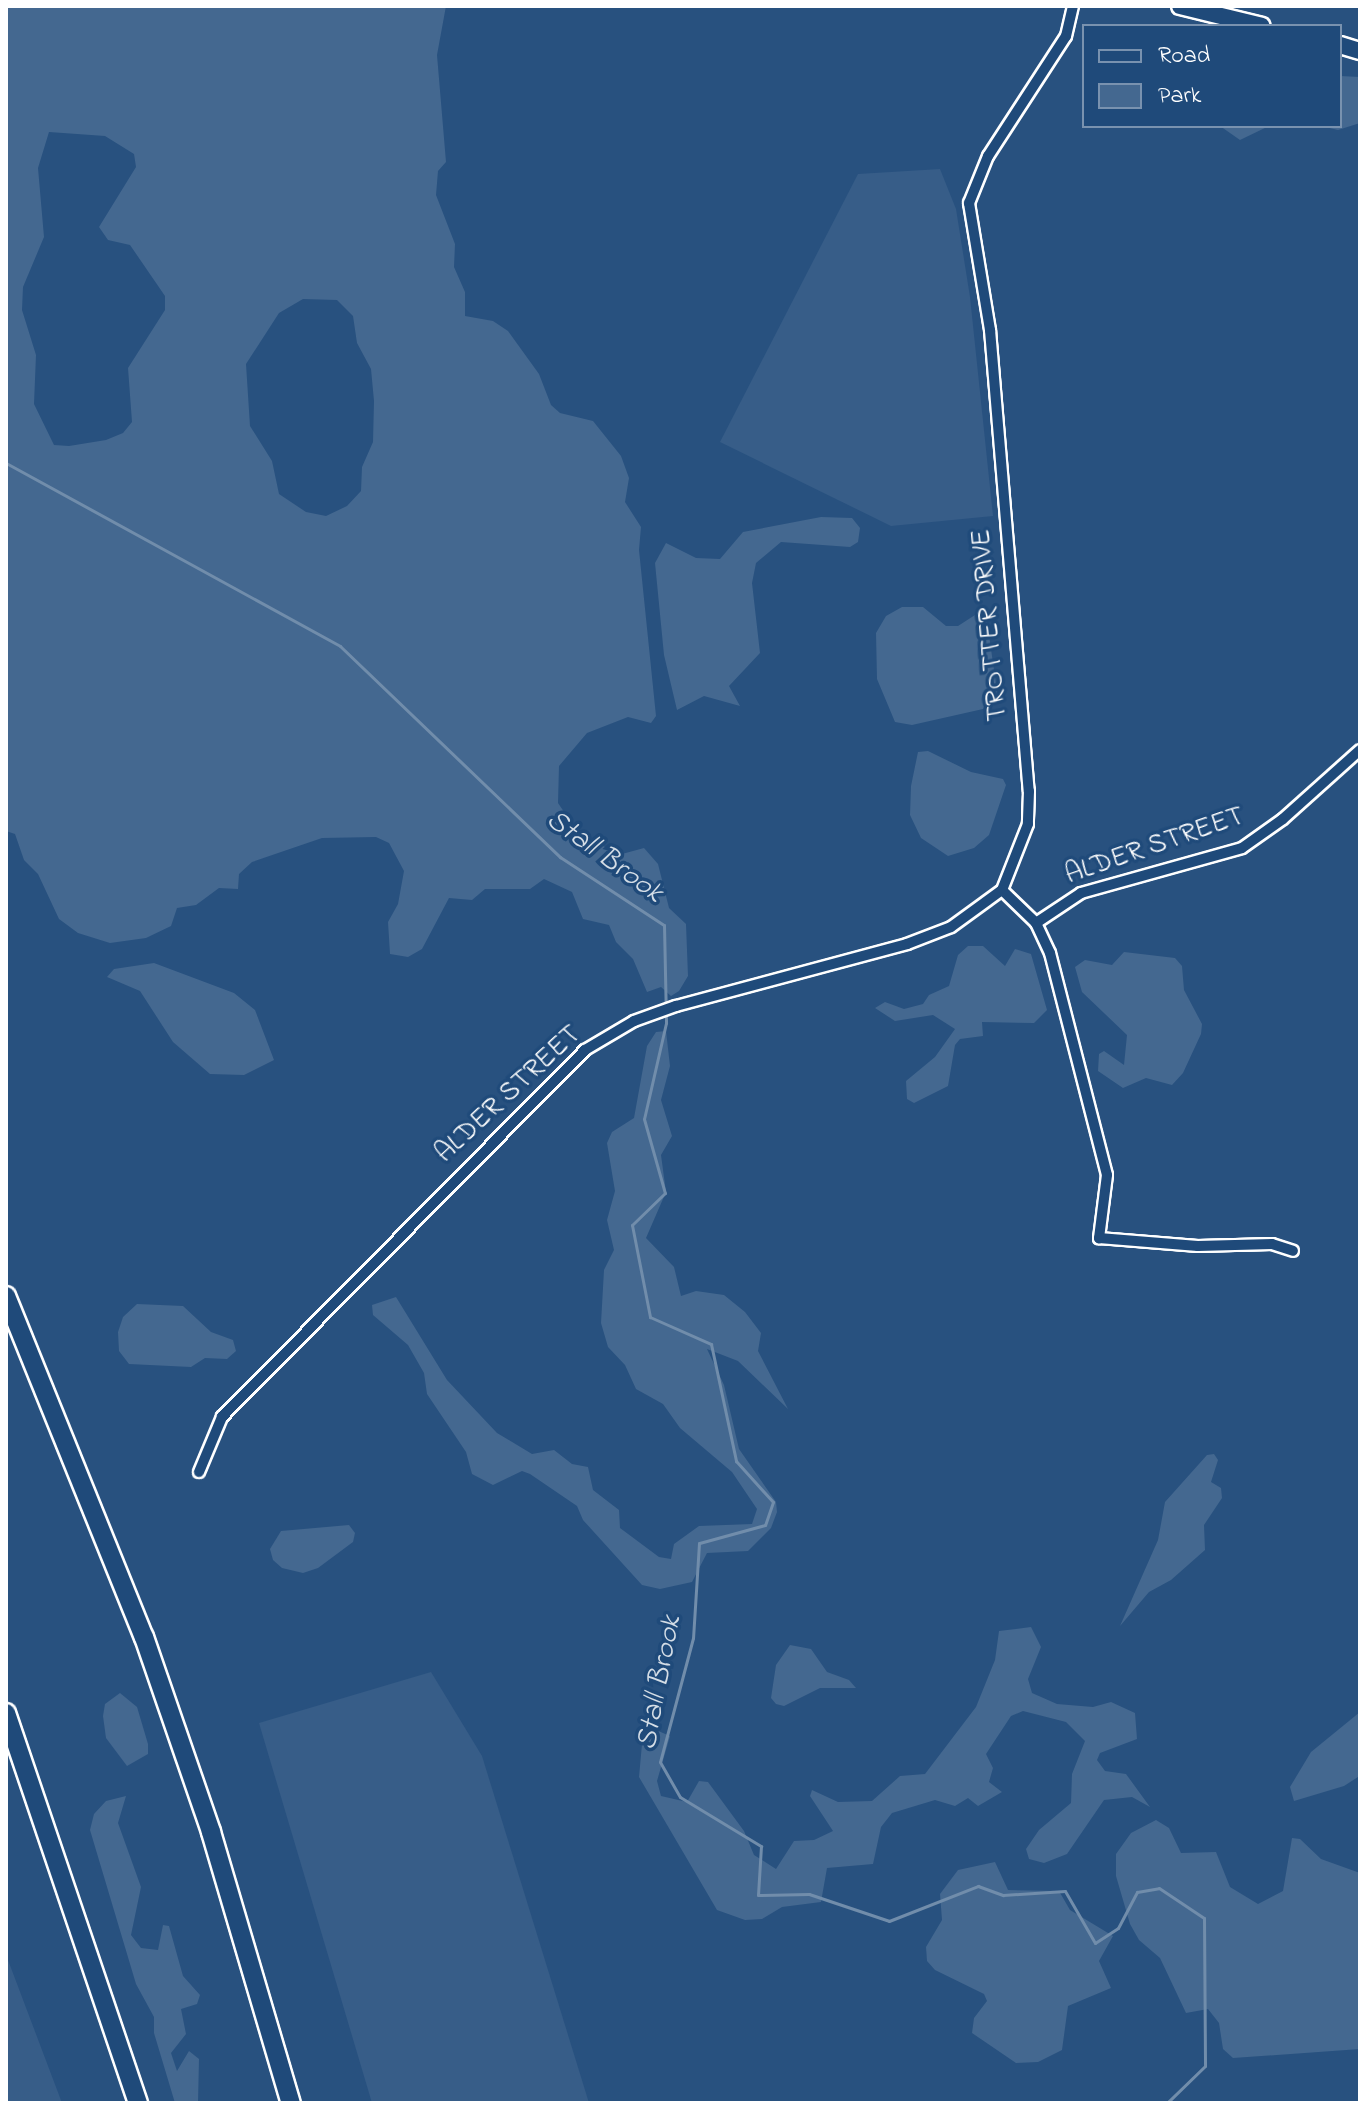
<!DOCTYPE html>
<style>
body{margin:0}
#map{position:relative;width:1366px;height:2109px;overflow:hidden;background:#28517f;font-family:"Indie Flower",sans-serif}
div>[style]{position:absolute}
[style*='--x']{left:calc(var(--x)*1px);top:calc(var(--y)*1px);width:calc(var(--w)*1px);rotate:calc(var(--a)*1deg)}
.built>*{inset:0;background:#375d88}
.green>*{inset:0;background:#446890}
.stream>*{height:3px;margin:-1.5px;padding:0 1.5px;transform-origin:1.5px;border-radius:1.5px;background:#718dab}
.roads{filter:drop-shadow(2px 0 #fff) drop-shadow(-2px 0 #fff) drop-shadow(0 2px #fff) drop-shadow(0 -2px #fff)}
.street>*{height:10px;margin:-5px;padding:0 5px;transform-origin:5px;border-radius:5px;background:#1f4a7a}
.primary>*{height:16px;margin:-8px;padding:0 8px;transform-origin:8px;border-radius:8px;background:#1f4a7a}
.highway>*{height:18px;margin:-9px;padding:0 9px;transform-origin:9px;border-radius:9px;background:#1f4a7a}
span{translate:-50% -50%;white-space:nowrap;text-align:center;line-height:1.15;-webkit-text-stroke:7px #1f4a7a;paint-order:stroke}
.street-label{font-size:28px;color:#fff}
.water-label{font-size:30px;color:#d4dde6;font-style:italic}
.frame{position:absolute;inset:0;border:8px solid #fff;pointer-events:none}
.legend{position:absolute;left:1082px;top:24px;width:260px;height:104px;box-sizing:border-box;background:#1f4a7a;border:2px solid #7992af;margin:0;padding:10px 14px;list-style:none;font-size:24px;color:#fff}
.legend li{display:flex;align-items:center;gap:16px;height:40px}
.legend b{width:40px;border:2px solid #7992af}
</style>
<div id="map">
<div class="built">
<div style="clip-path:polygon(940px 169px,956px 209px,970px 297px,993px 516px,891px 526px,720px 442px,858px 174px)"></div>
<div style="clip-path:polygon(431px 1672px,482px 1756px,589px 2103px,372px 2103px,259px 1723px)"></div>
<div style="clip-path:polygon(6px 1953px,8px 1960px,62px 2103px,6px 2103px)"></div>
</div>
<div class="green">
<div style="clip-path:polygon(evenodd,6px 6px,446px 6px,437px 55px,446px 162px,438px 171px,436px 195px,455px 244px,454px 267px,465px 292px,465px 316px,493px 321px,508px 331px,539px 374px,551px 405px,560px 413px,593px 421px,621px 456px,629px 478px,625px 502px,641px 527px,639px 550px,656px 716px,651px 723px,628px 717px,587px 733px,559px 766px,558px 803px,581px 837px,622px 854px,644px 848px,658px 864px,669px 908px,686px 924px,688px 976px,679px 991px,671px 996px,661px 987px,647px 992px,633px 959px,616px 942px,609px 925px,583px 919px,572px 892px,544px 879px,530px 889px,485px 889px,472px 900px,449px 898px,422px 949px,408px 957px,390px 954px,388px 922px,398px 904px,404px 871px,389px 843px,376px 837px,322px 838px,252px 862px,239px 874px,238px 889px,219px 888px,196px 905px,177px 908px,171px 926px,146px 938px,110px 943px,78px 933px,59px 919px,38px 874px,24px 860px,15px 834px,6px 831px,6px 6px,49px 132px,105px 136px,134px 154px,136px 167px,99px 227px,108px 240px,130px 245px,165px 296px,165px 310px,128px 368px,132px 422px,123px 433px,106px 440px,69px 446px,54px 445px,34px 404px,36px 355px,22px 310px,23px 287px,44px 237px,38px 168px,49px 132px,6px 6px,303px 299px,337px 300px,353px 316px,357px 343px,371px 369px,374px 401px,373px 442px,362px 467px,361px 491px,347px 506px,326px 516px,306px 512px,279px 494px,272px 461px,250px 426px,246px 364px,279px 313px,303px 299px)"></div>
<div style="clip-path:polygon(1340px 76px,1360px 77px,1360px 123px,1338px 130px,1321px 126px,1340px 126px)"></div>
<div style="clip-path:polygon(1220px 126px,1269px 126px,1240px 140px)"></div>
<div style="clip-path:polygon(821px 517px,852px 518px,860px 528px,858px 542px,850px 547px,781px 542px,756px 563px,752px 583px,760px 653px,729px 686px,740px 706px,704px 696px,677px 710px,664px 655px,655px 563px,666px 543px,696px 558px,720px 559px,743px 532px)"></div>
<div style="clip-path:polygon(902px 607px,923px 607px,946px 626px,958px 626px,975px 615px,987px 621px,998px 698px,983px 709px,912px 725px,895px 722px,877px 679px,876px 633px,886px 616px)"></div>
<div style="clip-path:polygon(928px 751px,971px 772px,1003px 779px,1006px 785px,989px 835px,974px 848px,948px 856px,921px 838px,910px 815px,911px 786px,918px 752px)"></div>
<div style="clip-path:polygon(968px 946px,983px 946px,1005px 966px,1015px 949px,1031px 954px,1047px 1010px,1034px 1023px,982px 1022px,983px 1036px,960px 1039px,955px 1045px,948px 1086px,914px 1103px,907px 1099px,906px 1081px,935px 1057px,955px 1029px,933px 1015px,895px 1021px,875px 1008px,885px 1002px,904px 1009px,923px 1004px,929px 995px,949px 986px,958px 955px)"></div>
<div style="clip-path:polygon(1124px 952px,1175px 958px,1182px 966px,1184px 990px,1202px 1024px,1201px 1034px,1183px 1073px,1172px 1085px,1146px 1078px,1123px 1088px,1098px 1071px,1099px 1054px,1104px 1051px,1124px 1065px,1127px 1035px,1082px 992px,1075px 967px,1085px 960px,1112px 965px)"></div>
<div style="clip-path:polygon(154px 963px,234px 993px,255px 1010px,274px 1060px,244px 1075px,210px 1074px,173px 1042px,140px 991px,107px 977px,114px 969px)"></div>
<div style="clip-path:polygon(666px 1031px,670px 1066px,661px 1100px,672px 1136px,661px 1155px,666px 1192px,646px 1238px,674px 1267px,681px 1296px,696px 1291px,724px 1295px,745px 1312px,761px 1333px,758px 1351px,788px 1409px,738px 1361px,707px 1349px,724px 1385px,739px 1449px,776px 1502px,777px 1512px,771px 1528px,748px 1551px,707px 1553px,692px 1582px,660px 1589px,642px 1585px,583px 1520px,577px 1506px,530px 1474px,522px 1471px,493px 1485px,472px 1474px,466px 1452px,427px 1394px,424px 1373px,408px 1345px,373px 1315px,372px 1305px,396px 1297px,447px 1380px,497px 1433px,532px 1454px,554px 1450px,572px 1464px,588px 1467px,593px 1490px,619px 1510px,620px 1528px,659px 1557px,671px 1559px,674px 1544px,699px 1526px,752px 1524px,757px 1509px,732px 1472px,680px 1428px,663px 1404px,636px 1389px,625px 1365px,608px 1347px,601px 1323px,604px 1270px,614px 1250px,607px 1220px,615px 1191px,607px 1143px,612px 1132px,634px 1118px,647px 1046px,656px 1032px)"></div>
<div style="clip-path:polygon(137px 1304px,183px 1306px,211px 1332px,233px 1340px,236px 1351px,227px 1359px,205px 1358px,191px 1367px,129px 1364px,119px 1351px,118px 1332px,123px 1317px)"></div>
<div style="clip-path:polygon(1214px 1454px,1218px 1460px,1211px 1482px,1221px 1488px,1222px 1498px,1204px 1525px,1205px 1550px,1171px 1580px,1149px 1592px,1120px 1626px,1158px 1540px,1165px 1502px,1207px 1455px)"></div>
<div style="clip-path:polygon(349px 1525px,355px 1533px,353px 1542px,318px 1568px,303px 1573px,282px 1568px,273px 1560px,270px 1549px,281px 1531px)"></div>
<div style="clip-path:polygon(1031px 1627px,1041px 1647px,1028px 1679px,1032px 1693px,1057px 1704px,1093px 1707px,1111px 1702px,1135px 1713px,1137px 1739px,1100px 1753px,1097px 1760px,1105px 1771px,1126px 1774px,1150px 1807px,1132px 1797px,1104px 1800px,1067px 1854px,1044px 1863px,1029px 1859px,1026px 1849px,1039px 1830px,1071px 1803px,1072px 1774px,1085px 1741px,1066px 1722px,1023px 1711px,1011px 1716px,986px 1754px,993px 1768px,989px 1782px,1002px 1792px,978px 1806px,968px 1798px,955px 1806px,935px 1800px,892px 1813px,881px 1827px,873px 1864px,827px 1868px,821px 1902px,782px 1907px,762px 1919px,745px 1920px,717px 1910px,639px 1777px,643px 1733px,656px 1730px,670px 1736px,657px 1781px,661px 1796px,687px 1802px,699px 1781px,708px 1782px,744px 1831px,754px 1855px,776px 1869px,794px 1841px,814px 1840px,833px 1831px,810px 1796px,812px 1790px,838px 1802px,872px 1801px,900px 1776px,925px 1774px,976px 1707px,995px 1660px,999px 1631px)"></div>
<div style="clip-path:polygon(790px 1645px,811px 1649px,827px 1672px,849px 1680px,856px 1688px,820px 1688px,784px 1706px,776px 1704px,771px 1698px,776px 1665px)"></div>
<div style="clip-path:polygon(120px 1693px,137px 1707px,148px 1744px,148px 1754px,127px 1766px,106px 1738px,103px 1716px,105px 1704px)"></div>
<div style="clip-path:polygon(1360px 1712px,1358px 1777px,1344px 1786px,1294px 1801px,1290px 1787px,1311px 1752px)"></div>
<div style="clip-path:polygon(126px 1796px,118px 1823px,141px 1887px,131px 1935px,141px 1948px,158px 1950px,163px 1925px,169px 1926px,183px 1976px,200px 1995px,197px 2004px,181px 2009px,186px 2034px,171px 2053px,177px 2071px,189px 2051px,199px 2059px,198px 2103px,175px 2103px,154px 2033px,154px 2017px,136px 1984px,90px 1830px,94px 1814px,106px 1801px)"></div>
<div style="clip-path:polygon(1156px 1820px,1169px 1828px,1181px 1853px,1216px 1852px,1230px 1887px,1258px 1904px,1283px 1891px,1292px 1838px,1300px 1839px,1321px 1859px,1360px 1873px,1360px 2049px,1233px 2058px,1223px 2049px,1219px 2023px,1208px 2009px,1186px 2013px,1160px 1958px,1139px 1940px,1130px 1924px,1116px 1876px,1116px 1854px,1131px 1833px)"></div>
<div style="clip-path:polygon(995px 1862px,1008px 1890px,1059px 1891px,1070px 1910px,1113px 1936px,1099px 1961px,1111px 1988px,1068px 2006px,1062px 2050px,1038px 2062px,1016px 2063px,972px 2033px,974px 2018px,987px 2001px,984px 1994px,935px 1970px,927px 1961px,926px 1947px,942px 1920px,940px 1894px,958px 1870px)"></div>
</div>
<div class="stream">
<div style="--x:6;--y:463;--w:381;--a:28.7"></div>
<div style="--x:340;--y:646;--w:305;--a:43.8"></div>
<div style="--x:560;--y:857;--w:124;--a:33.2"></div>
<div style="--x:664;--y:925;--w:98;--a:88.8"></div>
<div style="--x:666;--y:1023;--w:98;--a:102.9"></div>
<div style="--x:644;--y:1119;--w:77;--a:74.2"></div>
<div style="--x:665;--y:1193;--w:46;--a:135.9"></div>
<div style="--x:632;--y:1225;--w:94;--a:78.9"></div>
<div style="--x:650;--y:1317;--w:67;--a:23.9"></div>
<div style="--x:711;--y:1344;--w:120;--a:77.9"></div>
<div style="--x:736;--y:1461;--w:55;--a:47.9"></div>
<div style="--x:773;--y:1502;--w:24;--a:109"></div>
<div style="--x:765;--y:1525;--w:68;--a:164.7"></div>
<div style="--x:699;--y:1543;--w:95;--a:93.6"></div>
<div style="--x:693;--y:1638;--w:128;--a:104.9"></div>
<div style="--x:660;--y:1762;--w:40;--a:60.3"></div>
<div style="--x:680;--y:1797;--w:95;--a:31.2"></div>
<div style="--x:761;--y:1846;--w:49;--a:93.5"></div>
<div style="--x:758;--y:1895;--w:51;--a:-1.1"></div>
<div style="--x:809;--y:1894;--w:84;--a:18.6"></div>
<div style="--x:889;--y:1921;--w:96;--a:-21.5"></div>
<div style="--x:978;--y:1886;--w:27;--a:20"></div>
<div style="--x:1003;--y:1895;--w:62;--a:-3.7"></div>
<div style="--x:1065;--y:1891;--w:60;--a:60"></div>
<div style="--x:1095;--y:1943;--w:27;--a:-33"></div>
<div style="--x:1118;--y:1928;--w:41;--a:-62.2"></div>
<div style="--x:1137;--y:1892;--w:22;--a:-10"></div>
<div style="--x:1159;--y:1888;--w:54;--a:33.7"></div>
<div style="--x:1204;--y:1918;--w:148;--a:89.6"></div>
<div style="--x:1205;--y:2066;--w:53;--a:135.8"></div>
</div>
<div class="roads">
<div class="street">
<div style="--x:1073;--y:6;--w:31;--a:103"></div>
<div style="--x:1066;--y:36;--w:143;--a:123"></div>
<div style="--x:988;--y:156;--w:51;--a:112"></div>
<div style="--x:969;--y:203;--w:129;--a:80.6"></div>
<div style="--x:990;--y:330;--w:463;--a:85.2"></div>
<div style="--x:1029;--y:791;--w:33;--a:92"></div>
<div style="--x:1028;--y:824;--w:71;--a:111.5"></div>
<div style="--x:1002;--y:890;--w:47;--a:44.1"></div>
<div style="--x:1036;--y:923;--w:33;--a:65"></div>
<div style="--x:1050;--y:953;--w:229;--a:75.6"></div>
<div style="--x:1107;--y:1175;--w:64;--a:97.2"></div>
<div style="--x:1099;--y:1238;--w:99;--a:4.6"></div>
<div style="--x:1198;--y:1246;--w:74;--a:-1.5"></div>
<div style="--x:1272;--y:1244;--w:22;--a:18"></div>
<div style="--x:1036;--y:923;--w:54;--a:-33.7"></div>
<div style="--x:1081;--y:893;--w:167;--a:-15.6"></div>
<div style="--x:1242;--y:848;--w:50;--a:-35.3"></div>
<div style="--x:1283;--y:819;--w:103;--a:-41.9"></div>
<div style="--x:199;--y:1472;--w:60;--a:-67.3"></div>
<div style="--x:222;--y:1417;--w:516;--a:-45.31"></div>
<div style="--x:585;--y:1050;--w:57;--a:-30.6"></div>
<div style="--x:634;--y:1021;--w:45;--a:-19.7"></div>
<div style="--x:676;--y:1006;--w:239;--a:-15"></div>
<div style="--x:907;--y:944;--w:47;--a:-21.1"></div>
<div style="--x:951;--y:927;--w:63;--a:-36"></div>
</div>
<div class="primary">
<div style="--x:1180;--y:6;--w:84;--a:13.7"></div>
<div style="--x:1340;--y:45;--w:21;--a:17"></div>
</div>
<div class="highway">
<div style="--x:6;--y:1296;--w:368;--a:68"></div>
<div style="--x:144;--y:1637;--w:206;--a:71"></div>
<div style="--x:211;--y:1832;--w:283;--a:73.6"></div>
<div style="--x:6;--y:1713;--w:412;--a:71.3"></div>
</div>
</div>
<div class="street-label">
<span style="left:991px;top:625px;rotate:-95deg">TROTTER DRIVE</span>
<span style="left:1155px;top:847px;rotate:-19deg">ALDER STREET</span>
<span style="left:509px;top:1095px;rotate:-43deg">ALDER STREET</span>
</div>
<div class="water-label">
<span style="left:604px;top:857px;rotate:36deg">Stall Brook</span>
<span style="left:660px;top:1683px;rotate:-79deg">Stall Brook</span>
</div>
<div class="frame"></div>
<ul class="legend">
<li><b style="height:10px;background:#1f4a7a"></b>Road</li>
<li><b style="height:22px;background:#446890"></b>Park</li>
</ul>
</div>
